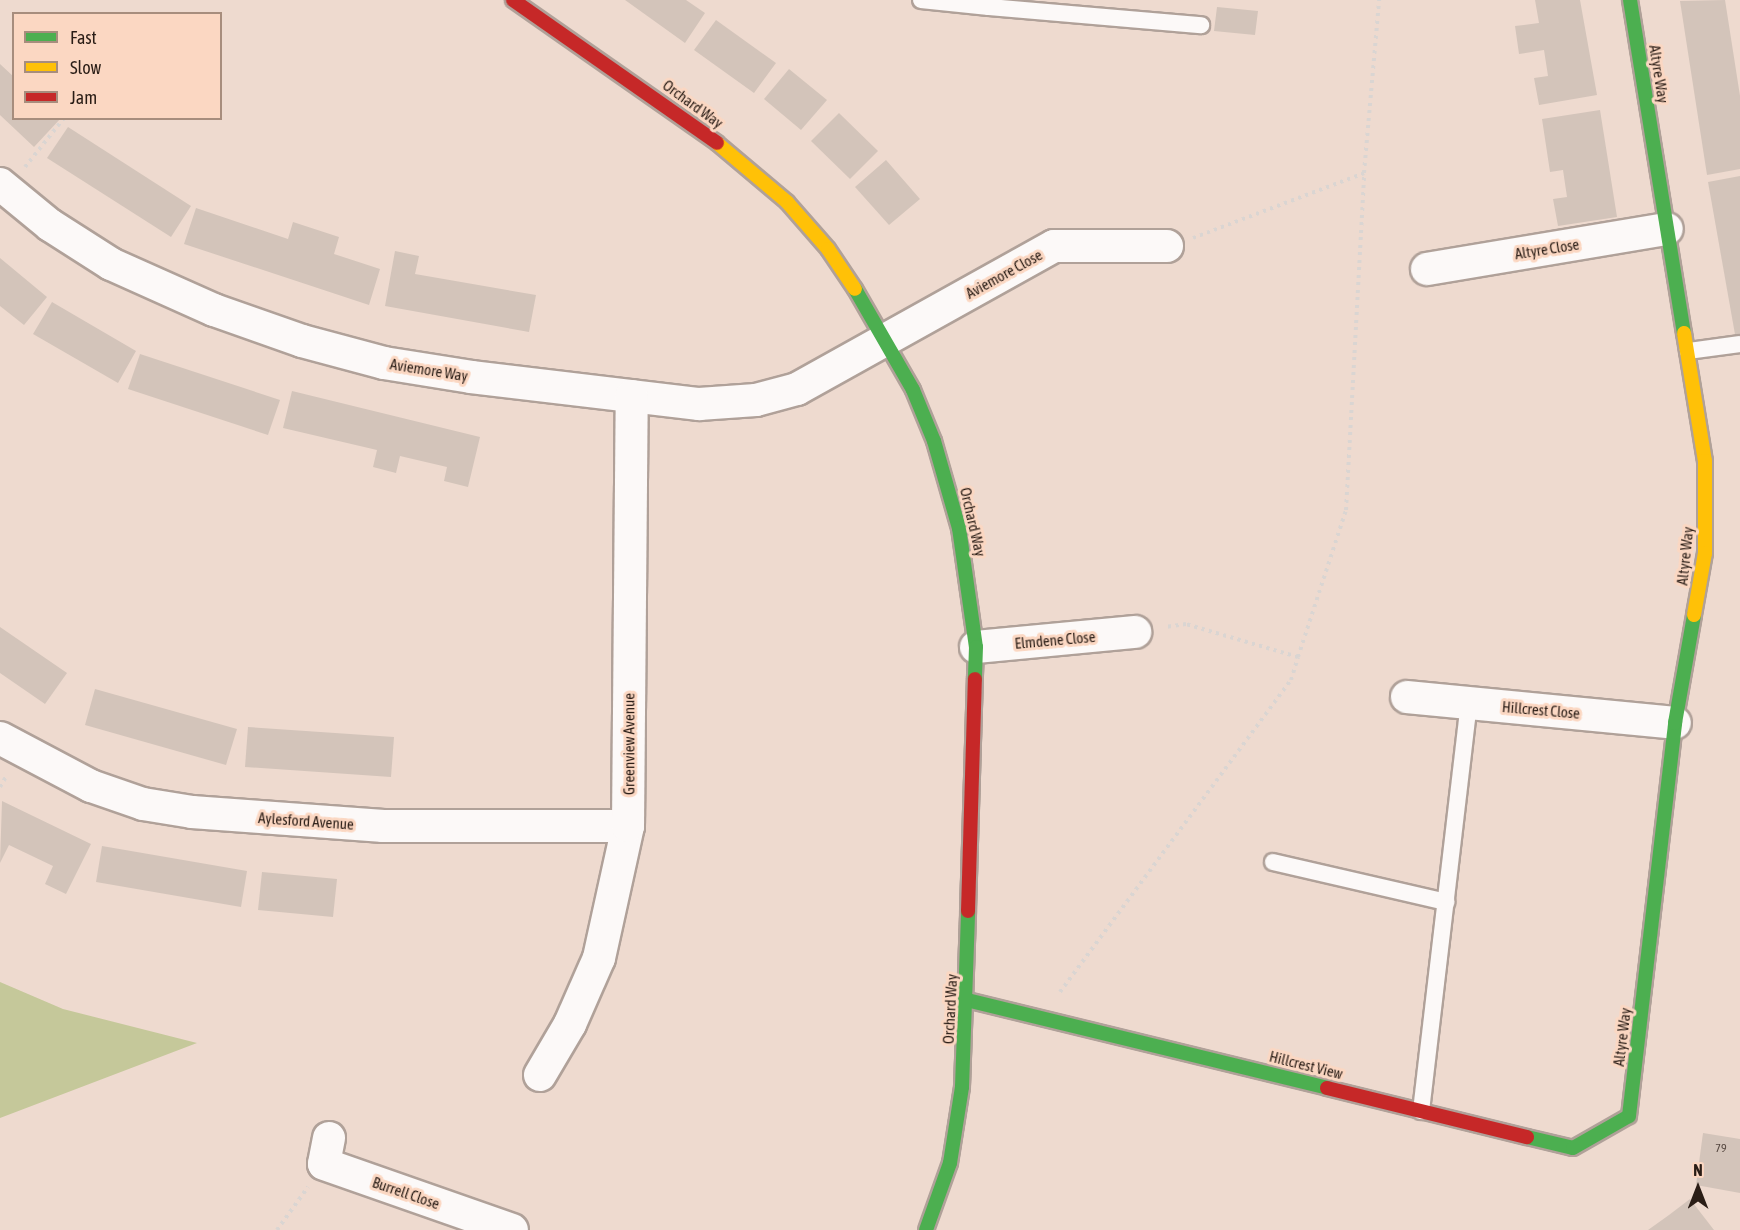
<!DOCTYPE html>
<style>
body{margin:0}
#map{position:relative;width:1740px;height:1230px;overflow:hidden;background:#eedacf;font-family:"Asap Condensed",sans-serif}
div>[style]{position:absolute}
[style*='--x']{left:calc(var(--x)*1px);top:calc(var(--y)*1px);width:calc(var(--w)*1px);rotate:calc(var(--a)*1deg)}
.green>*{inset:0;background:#c5c89a}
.building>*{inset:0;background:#d3c4ba}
.path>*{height:4px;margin-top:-2px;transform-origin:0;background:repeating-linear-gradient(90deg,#dad5d2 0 3px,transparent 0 7.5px)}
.roads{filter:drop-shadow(2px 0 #b0a199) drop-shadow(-2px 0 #b0a199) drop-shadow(0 2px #b0a199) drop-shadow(0 -2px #b0a199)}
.lane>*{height:16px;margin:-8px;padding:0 8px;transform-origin:8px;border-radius:8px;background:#fcf9f8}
.street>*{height:32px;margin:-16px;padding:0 16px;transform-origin:16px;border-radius:16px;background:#fcf9f8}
.fast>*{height:14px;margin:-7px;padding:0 7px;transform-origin:7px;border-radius:7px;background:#4caf50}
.slow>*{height:14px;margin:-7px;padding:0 7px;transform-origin:7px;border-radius:7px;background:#ffc107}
.jam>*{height:14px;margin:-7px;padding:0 7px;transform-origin:7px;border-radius:7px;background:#c62828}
span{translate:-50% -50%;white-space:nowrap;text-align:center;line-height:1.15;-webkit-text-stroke:6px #fbd7c2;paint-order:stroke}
.number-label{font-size:12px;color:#564841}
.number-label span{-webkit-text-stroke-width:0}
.street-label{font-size:15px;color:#2a1d16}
.legend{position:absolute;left:12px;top:12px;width:210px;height:108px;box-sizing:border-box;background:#fbd7c2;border:2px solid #a78d7d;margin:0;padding:8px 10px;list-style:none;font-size:18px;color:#2a1d16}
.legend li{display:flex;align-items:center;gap:12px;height:30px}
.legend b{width:30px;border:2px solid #a78d7d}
.north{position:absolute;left:1668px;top:1158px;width:60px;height:60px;-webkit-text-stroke:4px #fbd7c2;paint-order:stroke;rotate:0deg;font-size:16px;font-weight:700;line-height:24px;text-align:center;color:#2a1d16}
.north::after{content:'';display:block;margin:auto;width:21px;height:27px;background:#2a1d16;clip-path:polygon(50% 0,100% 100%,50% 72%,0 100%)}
</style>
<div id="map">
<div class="green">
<div style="clip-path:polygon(0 982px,63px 1009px,197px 1043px,0 1118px)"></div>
</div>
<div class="building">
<div style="clip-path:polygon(625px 0,686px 0,705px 13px,685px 43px)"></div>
<div style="clip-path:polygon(1535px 0,1580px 0,1597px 95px,1539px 105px,1534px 78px,1548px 76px,1544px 50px,1519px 54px,1515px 26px,1539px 23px)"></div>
<div style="clip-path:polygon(1725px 0,1740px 96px,1740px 169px,1707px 175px,1680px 1px)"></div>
<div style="clip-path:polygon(1217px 7px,1258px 11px,1255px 35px,1214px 31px)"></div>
<div style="clip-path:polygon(716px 20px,776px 63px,754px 93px,694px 50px)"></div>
<div style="clip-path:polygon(0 64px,14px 77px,14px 118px,61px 118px,34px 147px,0 115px)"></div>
<div style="clip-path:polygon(789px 69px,827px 100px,801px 130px,764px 99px)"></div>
<div style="clip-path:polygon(1600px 110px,1617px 217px,1558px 226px,1553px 199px,1567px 197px,1563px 170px,1550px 172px,1542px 119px)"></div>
<div style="clip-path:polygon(839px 113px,878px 151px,850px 179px,811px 141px)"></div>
<div style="clip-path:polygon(68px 127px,191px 206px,171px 237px,47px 158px)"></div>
<div style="clip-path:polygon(886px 160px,920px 199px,889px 225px,855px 187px)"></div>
<div style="clip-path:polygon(1740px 176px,1740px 340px,1736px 340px,1708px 182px)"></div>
<div style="clip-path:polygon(196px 208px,288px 239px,293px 222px,339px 237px,334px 254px,380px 269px,369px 305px,184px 244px)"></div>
<div style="clip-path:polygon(395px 251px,419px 256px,415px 274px,536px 295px,529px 332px,385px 306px)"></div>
<div style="clip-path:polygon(0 258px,47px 297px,24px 325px,0 306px)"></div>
<div style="clip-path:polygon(52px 302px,136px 351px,118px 383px,33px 334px)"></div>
<div style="clip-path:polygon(140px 354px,280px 400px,268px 435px,128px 389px)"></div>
<div style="clip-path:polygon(292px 391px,480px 437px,468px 487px,444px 481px,447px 467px,400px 456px,396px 473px,373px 467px,377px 450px,283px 428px)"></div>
<div style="clip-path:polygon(0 627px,67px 673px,45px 704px,0 673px)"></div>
<div style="clip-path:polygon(95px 689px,237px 729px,226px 765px,85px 725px)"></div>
<div style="clip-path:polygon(248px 727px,394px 737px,391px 777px,245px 767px)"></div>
<div style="clip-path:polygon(2px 801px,91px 844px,66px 894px,45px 884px,53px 866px,9px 845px,0 863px)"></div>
<div style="clip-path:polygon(102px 846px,247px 871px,241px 907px,96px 882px)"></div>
<div style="clip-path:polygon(262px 872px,337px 879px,333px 917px,258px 910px)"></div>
<div style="clip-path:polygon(1703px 1133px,1740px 1139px,1740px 1193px,1696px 1185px)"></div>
<div style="clip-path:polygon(1690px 1199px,1714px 1230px,1648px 1230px,1669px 1215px)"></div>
</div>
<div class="path">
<div style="--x:25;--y:167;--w:63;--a:-51.5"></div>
<div style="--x:1193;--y:238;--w:183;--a:-20.8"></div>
<div style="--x:1298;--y:657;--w:155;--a:-71.9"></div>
<div style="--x:1346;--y:510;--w:337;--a:-86.9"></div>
<div style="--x:1364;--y:173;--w:174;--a:-85"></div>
<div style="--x:0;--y:787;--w:14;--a:-60"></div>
<div style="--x:1060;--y:992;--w:388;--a:-53.5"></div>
<div style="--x:1291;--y:680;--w:24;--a:-73"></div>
<div style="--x:1298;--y:657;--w:117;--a:-163.6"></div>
<div style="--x:1186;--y:624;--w:21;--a:172"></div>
<div style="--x:277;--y:1230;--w:53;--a:-54.2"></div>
</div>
<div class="roads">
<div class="lane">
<div style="--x:921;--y:0;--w:68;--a:5.9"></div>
<div style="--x:989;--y:7;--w:8;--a:-67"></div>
<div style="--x:989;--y:7;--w:213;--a:4.9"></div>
<div style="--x:1688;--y:351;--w:52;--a:-7.7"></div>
<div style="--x:1273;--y:862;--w:178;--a:13"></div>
<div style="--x:1421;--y:1111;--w:411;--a:-83.3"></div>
</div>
<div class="street">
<div style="--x:0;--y:184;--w:65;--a:39.4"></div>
<div style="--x:50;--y:225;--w:72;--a:32.6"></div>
<div style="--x:111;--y:264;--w:113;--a:24.1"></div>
<div style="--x:214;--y:310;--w:93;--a:19.4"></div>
<div style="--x:302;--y:341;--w:85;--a:15"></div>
<div style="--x:384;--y:363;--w:88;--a:9.1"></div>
<div style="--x:471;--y:377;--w:230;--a:6.8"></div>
<div style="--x:699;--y:404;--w:57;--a:-4"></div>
<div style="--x:756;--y:400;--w:42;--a:-15"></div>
<div style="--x:797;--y:389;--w:294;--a:-29.1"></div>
<div style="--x:1054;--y:246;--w:113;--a:0"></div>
<div style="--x:1427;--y:269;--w:243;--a:-9.5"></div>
<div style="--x:976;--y:647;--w:160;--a:-5.4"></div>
<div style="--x:1407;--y:697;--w:269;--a:5.5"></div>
<div style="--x:0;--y:738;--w:103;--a:27.8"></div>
<div style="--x:91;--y:786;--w:55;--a:19.1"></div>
<div style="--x:143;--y:804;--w:50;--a:9.3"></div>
<div style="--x:192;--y:812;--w:192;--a:4.2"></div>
<div style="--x:383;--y:826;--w:245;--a:0"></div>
<div style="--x:540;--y:1075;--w:59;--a:-59.5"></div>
<div style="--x:570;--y:1024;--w:72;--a:-66.3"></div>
<div style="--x:599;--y:958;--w:135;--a:-77.6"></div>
<div style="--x:628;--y:826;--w:430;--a:-89.5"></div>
<div style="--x:329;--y:1138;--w:26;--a:101"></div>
<div style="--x:324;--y:1164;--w:199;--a:19.3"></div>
</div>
<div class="fast">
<div style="--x:1630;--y:0;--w:337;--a:80.8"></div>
<div style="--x:855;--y:289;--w:116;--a:60.1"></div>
<div style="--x:913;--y:390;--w:55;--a:67.6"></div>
<div style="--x:934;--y:441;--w:91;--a:74"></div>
<div style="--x:959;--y:528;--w:120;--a:81.9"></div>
<div style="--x:976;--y:647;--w:32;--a:92"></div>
<div style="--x:967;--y:1000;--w:371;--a:13.7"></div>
<div style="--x:1527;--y:1137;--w:47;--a:13.4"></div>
<div style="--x:1573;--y:1148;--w:64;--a:-29.7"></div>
<div style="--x:1629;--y:1116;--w:396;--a:-83.3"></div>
<div style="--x:1675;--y:723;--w:110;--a:-80"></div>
<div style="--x:926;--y:1230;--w:71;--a:-70.3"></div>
<div style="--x:950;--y:1163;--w:77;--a:-81"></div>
<div style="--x:962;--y:1087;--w:176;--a:-88"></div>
</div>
<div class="slow">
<div style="--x:717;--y:143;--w:92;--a:40.1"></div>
<div style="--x:787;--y:202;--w:62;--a:48.9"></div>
<div style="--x:828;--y:249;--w:48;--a:56"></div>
<div style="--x:1684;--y:333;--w:130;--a:80.7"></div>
<div style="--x:1705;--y:461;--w:92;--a:90"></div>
<div style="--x:1705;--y:553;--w:63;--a:100.1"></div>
</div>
<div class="jam">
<div style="--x:513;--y:0;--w:249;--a:35"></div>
<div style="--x:968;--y:911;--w:232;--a:-88.3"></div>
<div style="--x:1327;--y:1088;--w:206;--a:13.8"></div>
</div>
</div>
<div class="number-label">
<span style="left:1721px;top:1149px">79</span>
</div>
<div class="street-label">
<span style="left:1659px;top:74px;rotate:81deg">Altyre Way</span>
<span style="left:693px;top:104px;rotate:36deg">Orchard Way</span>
<span style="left:1547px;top:249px;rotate:-9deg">Altyre Close</span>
<span style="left:1004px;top:274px;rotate:-29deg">Aviemore Close</span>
<span style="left:429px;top:370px;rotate:9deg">Aviemore Way</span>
<span style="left:973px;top:522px;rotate:77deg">Orchard Way</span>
<span style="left:1685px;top:556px;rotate:-84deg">Altyre Way</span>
<span style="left:1055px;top:640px;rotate:-5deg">Elmdene Close</span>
<span style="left:1541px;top:710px;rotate:5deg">Hillcrest Close</span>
<span style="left:629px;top:744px;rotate:-90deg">Greenview Avenue</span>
<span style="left:306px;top:821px;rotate:4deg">Aylesford Avenue</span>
<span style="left:950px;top:1009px;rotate:-87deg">Orchard Way</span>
<span style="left:1622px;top:1037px;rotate:-83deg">Altyre Way</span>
<span style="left:1306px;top:1065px;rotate:14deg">Hillcrest View</span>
<span style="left:406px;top:1193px;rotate:19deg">Burrell Close</span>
</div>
<ul class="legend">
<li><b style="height:8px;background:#4caf50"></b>Fast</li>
<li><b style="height:8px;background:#ffc107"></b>Slow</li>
<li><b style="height:8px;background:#c62828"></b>Jam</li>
</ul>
<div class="north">N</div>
</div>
